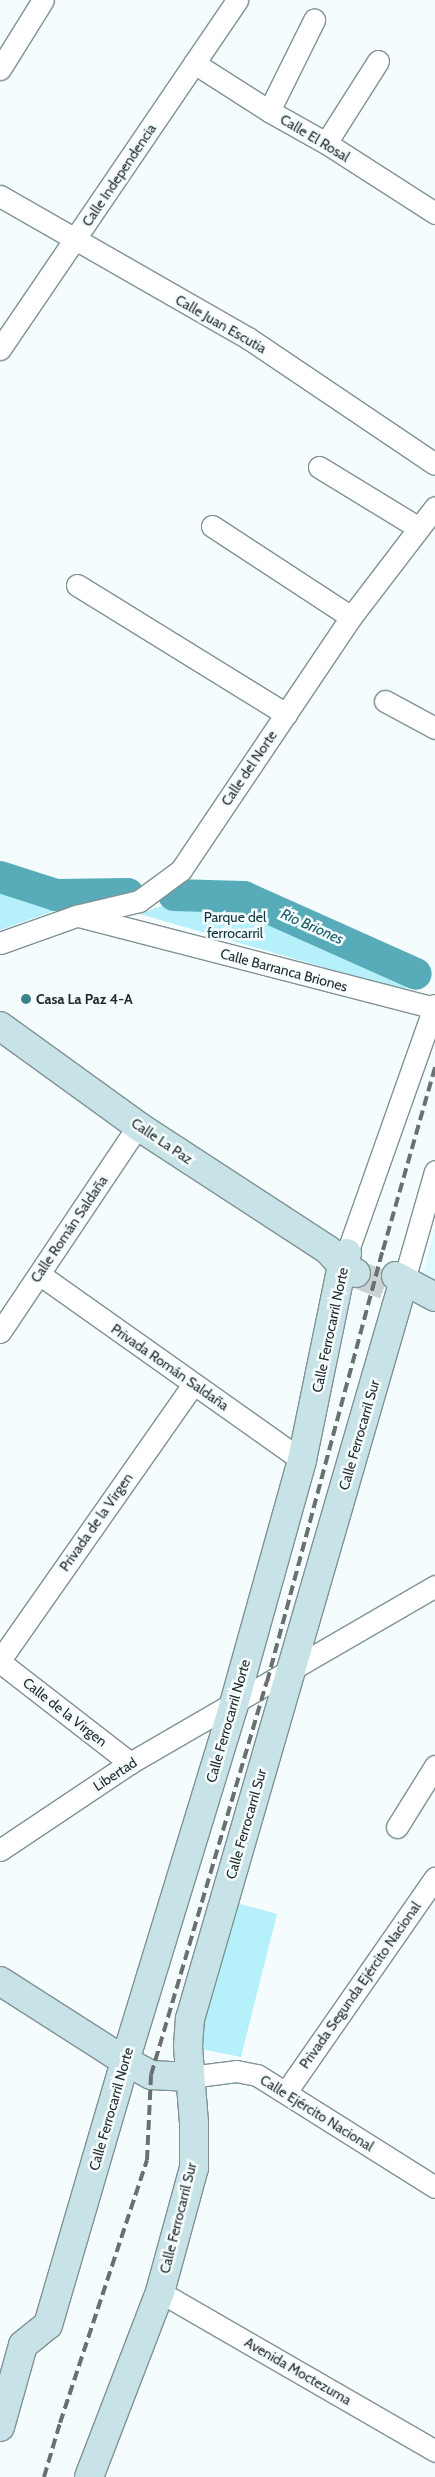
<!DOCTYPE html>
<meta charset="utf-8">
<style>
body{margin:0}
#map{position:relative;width:435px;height:2477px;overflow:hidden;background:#f4fcfe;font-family:Cabin,sans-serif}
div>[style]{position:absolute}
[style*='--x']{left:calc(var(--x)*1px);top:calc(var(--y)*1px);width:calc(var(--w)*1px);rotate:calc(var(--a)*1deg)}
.built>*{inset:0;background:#dcfaff}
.green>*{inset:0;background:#b6f0fa}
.river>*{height:32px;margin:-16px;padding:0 16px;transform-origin:16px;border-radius:16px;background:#58acba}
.secondary-tunnel>*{height:28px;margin-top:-14px;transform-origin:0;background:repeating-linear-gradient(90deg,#cad2d4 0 28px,transparent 0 42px)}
.roads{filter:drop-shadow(1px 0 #809295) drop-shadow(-1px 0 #809295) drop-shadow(0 1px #809295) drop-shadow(0 -1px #809295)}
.street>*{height:21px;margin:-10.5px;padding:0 10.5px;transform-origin:10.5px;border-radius:10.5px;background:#fff}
.secondary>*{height:28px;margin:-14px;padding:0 14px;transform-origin:14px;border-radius:14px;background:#c8e3e7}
.rail>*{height:4px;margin-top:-2px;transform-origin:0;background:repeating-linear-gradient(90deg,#687071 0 10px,transparent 0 15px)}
.dots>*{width:14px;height:14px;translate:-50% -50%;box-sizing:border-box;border:2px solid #f4fcfe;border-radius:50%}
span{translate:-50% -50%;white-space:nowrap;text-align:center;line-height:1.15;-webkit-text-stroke:5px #f4fcfe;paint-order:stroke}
.street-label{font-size:14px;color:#222a2b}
.park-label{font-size:14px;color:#0d363c}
.poi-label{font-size:14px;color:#222a2b;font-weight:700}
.left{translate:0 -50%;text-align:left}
.water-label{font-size:15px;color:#195f69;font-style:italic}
</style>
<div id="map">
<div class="built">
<div style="clip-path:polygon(435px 1228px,435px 1282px,422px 1278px)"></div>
</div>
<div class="green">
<div style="clip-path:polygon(0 877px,56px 895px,74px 904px,0 930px)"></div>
<div style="clip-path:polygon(169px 903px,237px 908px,409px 977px,405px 991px,140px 914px)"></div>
<div style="clip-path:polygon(229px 1901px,277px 1914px,241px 2057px,191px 2047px)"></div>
</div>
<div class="river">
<div style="--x:0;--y:877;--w:59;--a:17.8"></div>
<div style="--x:56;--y:895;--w:72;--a:-0.8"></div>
<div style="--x:174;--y:895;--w:70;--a:1.6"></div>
<div style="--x:244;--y:897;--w:188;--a:24.1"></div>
</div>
<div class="secondary-tunnel">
<div style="--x:359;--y:1275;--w:35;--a:22"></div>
</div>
<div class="roads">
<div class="street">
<div style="--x:194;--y:63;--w:89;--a:32.6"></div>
<div style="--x:269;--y:111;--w:65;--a:29.3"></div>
<div style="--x:326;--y:143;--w:130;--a:32.7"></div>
<div style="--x:0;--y:69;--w:81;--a:-58.1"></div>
<div style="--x:269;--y:111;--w:102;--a:-63.7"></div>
<div style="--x:326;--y:143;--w:97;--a:-57.6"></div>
<div style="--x:0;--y:196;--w:286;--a:29.8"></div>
<div style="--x:248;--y:338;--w:225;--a:34"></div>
<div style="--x:0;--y:349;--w:422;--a:-55.8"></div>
<div style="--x:319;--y:467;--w:117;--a:31.4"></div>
<div style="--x:212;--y:526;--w:166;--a:33.2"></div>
<div style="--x:77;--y:585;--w:246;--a:31.7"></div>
<div style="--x:385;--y:701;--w:57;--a:28.4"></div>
<div style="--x:79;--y:916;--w:367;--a:14.5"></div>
<div style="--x:0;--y:943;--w:81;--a:-19.6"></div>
<div style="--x:76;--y:916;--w:65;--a:-13.4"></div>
<div style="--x:139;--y:901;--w:52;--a:-36.4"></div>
<div style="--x:181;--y:870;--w:305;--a:-56.1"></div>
<div style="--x:351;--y:617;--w:138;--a:-52.6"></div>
<div style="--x:347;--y:1253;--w:263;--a:-70.5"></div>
<div style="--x:39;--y:1274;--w:322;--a:35.3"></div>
<div style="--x:404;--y:1280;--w:113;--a:-74.1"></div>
<div style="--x:0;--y:1332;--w:248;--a:-56.2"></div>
<div style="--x:0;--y:1660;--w:337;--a:-55"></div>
<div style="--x:0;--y:1662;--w:165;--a:37.8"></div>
<div style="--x:397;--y:1827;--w:72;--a:-58.1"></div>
<div style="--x:0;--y:1850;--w:156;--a:-33.8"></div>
<div style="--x:130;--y:1763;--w:353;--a:-30.1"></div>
<div style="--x:190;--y:2077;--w:46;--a:-7.4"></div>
<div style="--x:236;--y:2071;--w:21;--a:11"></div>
<div style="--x:257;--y:2075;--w:210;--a:32.2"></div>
<div style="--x:286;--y:2092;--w:261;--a:-55.2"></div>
<div style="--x:160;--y:2292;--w:318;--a:30"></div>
</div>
<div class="secondary">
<div style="--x:0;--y:1026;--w:170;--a:35.9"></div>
<div style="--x:138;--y:1126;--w:227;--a:33.1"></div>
<div style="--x:328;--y:1250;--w:21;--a:47"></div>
<div style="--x:342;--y:1265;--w:16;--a:30"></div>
<div style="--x:396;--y:1276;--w:44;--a:28.3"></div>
<div style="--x:0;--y:1981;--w:148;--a:32.6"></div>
<div style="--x:125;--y:2061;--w:30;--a:28"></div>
<div style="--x:151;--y:2075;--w:39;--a:3"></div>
<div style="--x:0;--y:2427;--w:85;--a:-74.3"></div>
<div style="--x:23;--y:2345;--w:32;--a:-39"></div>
<div style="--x:48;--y:2325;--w:275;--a:-73.7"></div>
<div style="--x:125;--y:2061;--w:373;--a:-73"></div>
<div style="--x:234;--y:1704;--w:253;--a:-74.4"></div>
<div style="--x:302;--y:1460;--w:199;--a:-78.4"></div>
<div style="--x:342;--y:1265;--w:13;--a:-67"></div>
<div style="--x:89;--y:2477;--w:198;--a:-69"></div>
<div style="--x:160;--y:2292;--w:129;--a:-74.7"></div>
<div style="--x:194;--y:2168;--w:45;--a:-90"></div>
<div style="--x:194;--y:2123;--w:77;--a:-94.5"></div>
<div style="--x:188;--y:2046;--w:27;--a:-86"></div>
<div style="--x:190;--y:2019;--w:769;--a:-73.85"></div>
</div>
</div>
<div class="rail">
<div style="--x:44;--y:2477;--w:56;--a:-73.5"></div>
<div style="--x:60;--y:2423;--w:277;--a:-71.7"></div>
<div style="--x:147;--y:2160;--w:85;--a:-87.3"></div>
<div style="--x:151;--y:2075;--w:410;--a:-73.6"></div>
<div style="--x:267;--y:1682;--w:447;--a:-75"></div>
<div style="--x:383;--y:1250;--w:190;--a:-74.1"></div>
</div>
<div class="dots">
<div style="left:26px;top:999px;background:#3d838e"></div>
</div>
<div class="street-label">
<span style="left:315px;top:138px;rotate:31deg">Calle El Rosal</span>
<span style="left:119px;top:175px;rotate:-56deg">Calle Independencia</span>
<span style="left:221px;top:324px;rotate:30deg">Calle Juan Escutia</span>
<span style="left:249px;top:768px;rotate:-56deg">Calle del Norte</span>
<span style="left:284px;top:970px;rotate:15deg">Calle Barranca Briones</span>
<span style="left:162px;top:1141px;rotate:34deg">Calle La Paz</span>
<span style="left:69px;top:1229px;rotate:-56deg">Calle Román Saldaña</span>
<span style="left:330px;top:1330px;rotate:-78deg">Calle Ferrocarril Norte</span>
<span style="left:170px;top:1367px;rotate:35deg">Privada Román Saldaña</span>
<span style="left:359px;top:1435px;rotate:-74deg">Calle Ferrocarril Sur</span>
<span style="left:96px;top:1522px;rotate:-55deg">Privada de la Virgen</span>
<span style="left:65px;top:1712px;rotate:38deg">Calle de la Virgen</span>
<span style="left:228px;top:1721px;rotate:-74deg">Calle Ferrocarril Norte</span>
<span style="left:115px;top:1774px;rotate:-33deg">Libertad</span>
<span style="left:246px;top:1824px;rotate:-74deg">Calle Ferrocarril Sur</span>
<span style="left:360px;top:1985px;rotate:-55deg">Privada Segunda Ejército Nacional</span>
<span style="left:111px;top:2109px;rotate:-74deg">Calle Ferrocarril Norte</span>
<span style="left:317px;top:2113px;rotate:32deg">Calle Ejército Nacional</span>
<span style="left:178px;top:2218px;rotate:-76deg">Calle Ferrocarril Sur</span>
<span style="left:298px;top:2371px;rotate:30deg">Avenida Moctezuma</span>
</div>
<div class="park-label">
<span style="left:235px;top:925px">Parque del<br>ferrocarril</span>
</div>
<div class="poi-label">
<span class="left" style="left:36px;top:999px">Casa La Paz 4-A</span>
</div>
<div class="water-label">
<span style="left:312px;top:927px;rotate:24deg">Rio Briones</span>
</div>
</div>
